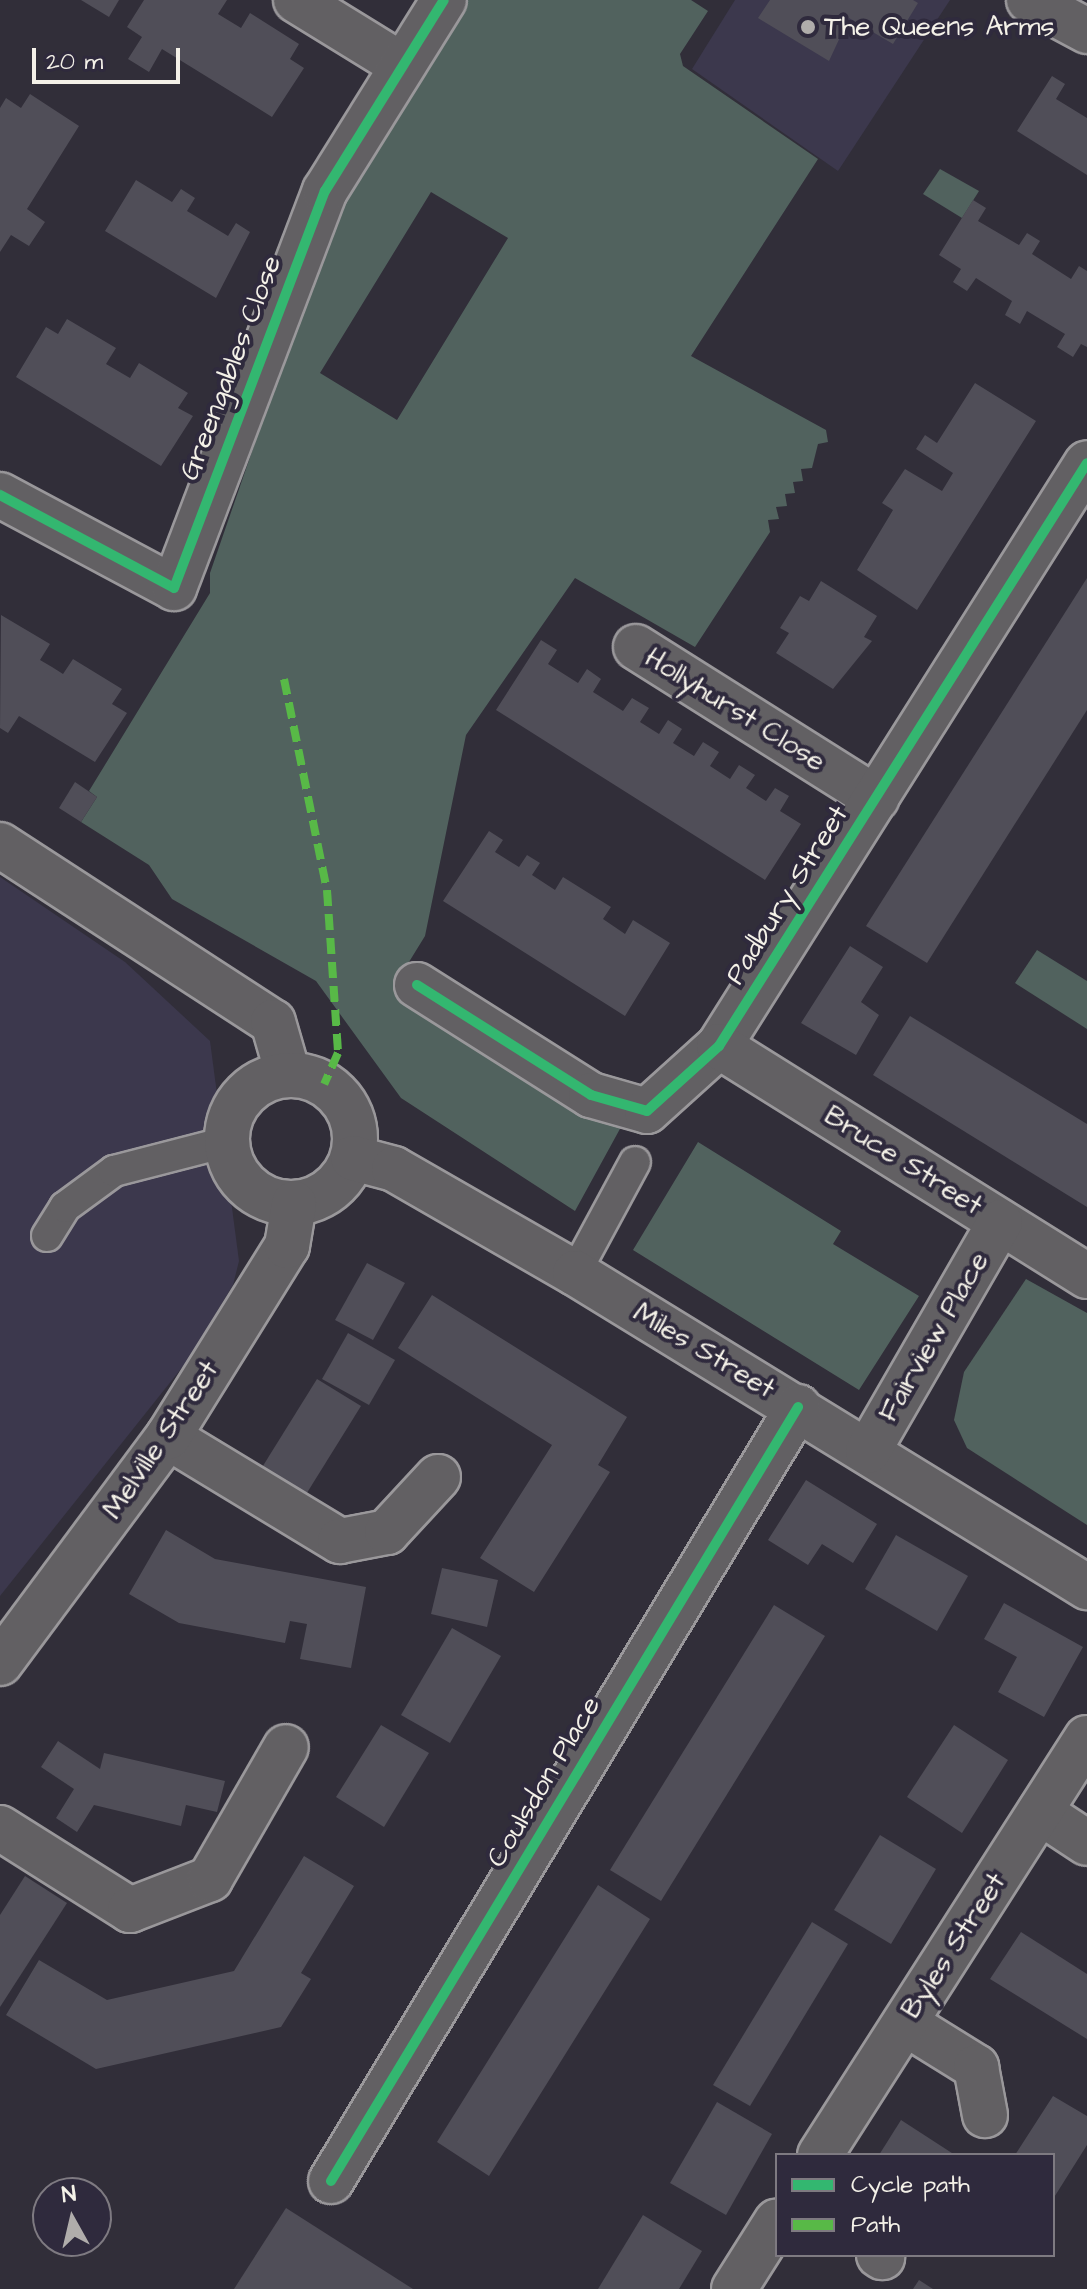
<!DOCTYPE html>
<style>
body{margin:0}
#map{position:relative;width:1087px;height:2289px;overflow:hidden;background:#312e39;font-family:"Architects Daughter",sans-serif}
div>[style]{position:absolute}
[style*='--x']{left:calc(var(--x)*1px);top:calc(var(--y)*1px);width:calc(var(--w)*1px);rotate:calc(var(--a)*1deg)}
.built>*{inset:0;background:#3c384d}
.green>*{inset:0;background:#51625e}
.building>*{inset:0;background:#504e58}
.roads{filter:drop-shadow(2px 0 #9a989b) drop-shadow(-2px 0 #9a989b) drop-shadow(0 2px #9a989b) drop-shadow(0 -2px #9a989b)}
.lane>*{height:30px;margin:-15px;padding:0 15px;transform-origin:15px;border-radius:15px;background:#626063}
.street>*{height:44px;margin:-22px;padding:0 22px;transform-origin:22px;border-radius:22px;background:#626063}
.street>.ring{margin:-22px;padding:0;box-sizing:content-box;background:none;border:44px solid #626063;border-radius:50%}
.quiet>*{height:8px;margin-top:-4px;transform-origin:0;background:repeating-linear-gradient(90deg,#58b947 0 16px,transparent 0 24px)}
.cycleway>*{height:10px;margin:-5px;padding:0 5px;transform-origin:5px;border-radius:5px;background:#33b770}
.dots>*{width:22px;height:22px;translate:-50% -50%;box-sizing:border-box;border:4px solid #2f2a3d;border-radius:50%}
span{translate:-50% -50%;white-space:nowrap;text-align:center;line-height:1.15;-webkit-text-stroke:8px #2f2a3d;paint-order:stroke}
.poi-label{font-size:28px;color:#f4f1e8}
.left{translate:0 -50%;text-align:left}
.street-label{font-size:28px;color:#f4f1e8}
.legend{position:absolute;left:775px;top:2153px;width:280px;height:104px;box-sizing:border-box;background:#2f2a3d;border:2px solid #7e7a81;margin:0;padding:10px 14px;list-style:none;font-size:24px;color:#f4f1e8}
.legend li{display:flex;align-items:center;gap:16px;height:40px}
.legend b{width:40px;border:2px solid #7e7a81}
.north{position:absolute;left:32px;top:2177px;width:80px;height:80px;box-sizing:border-box;background:#2f2a3d;border:2px solid #7e7a81;border-radius:50%;rotate:352deg;font-size:22px;font-weight:700;line-height:32px;text-align:center;color:#f4f1e8}
.north::after{content:'';display:block;margin:auto;width:28px;height:36px;background:#b0adab;clip-path:polygon(50% 0,100% 100%,50% 72%,0 100%)}
.scale{position:absolute;left:32px;top:48px;width:148px;height:36px;box-sizing:border-box;border:4px solid #f4f1e8;border-top:0;padding-left:10px;font-size:24px;line-height:28px;white-space:nowrap;color:#f4f1e8;-webkit-text-stroke:6px #2f2a3d;paint-order:stroke}
</style>
<div id="map">
<div class="built">
<div style="clip-path:polygon(735px 0,950px 0,838px 171px,692px 69px)"></div>
<div style="clip-path:polygon(0 877px,125px 962px,210px 1041px,239px 1261px,233px 1285px,188px 1360px,0 1596px)"></div>
</div>
<div class="green">
<div style="clip-path:polygon(evenodd,465px 0,691px 0,708px 11px,680px 54px,683px 66px,818px 159px,691px 356px,826px 430px,828px 442px,818px 444px,812px 468px,801px 469px,803px 481px,793px 482px,795px 493px,785px 494px,787px 506px,776px 507px,779px 519px,768px 520px,770px 532px,695px 647px,575px 578px,466px 735px,425px 936px,396px 983px,621px 1127px,575px 1211px,401px 1098px,316px 981px,172px 899px,149px 865px,81px 822px,97px 797px,89px 791px,210px 593px,210px 573px,340px 197px,465px 0,431px 192px,508px 238px,397px 420px,320px 373px,431px 192px)"></div>
<div style="clip-path:polygon(940px 169px,979px 191px,962px 218px,923px 194px)"></div>
<div style="clip-path:polygon(1037px 950px,1087px 981px,1087px 1029px,1015px 983px)"></div>
<div style="clip-path:polygon(698px 1142px,841px 1231px,833px 1244px,919px 1296px,859px 1390px,633px 1250px)"></div>
<div style="clip-path:polygon(1026px 1279px,1087px 1313px,1087px 1525px,967px 1448px,954px 1420px,964px 1372px)"></div>
</div>
<div class="building">
<div style="clip-path:polygon(81px 0,119px 0,109px 17px)"></div>
<div style="clip-path:polygon(144px 0,227px 0,218px 14px,241px 28px,250px 13px,299px 44px,290px 59px,304px 68px,272px 117px,162px 49px,149px 72px,128px 59px,142px 37px,127px 27px)"></div>
<div style="clip-path:polygon(770px 0,913px 0,918px 3px,893px 44px,849px 18px,829px 61px,758px 18px)"></div>
<div style="clip-path:polygon(1052px 76px,1065px 84px,1056px 99px,1087px 118px,1087px 175px,1017px 131px)"></div>
<div style="clip-path:polygon(30px 94px,79px 126px,27px 209px,45px 222px,29px 246px,11px 235px,0 252px,0 108px,6px 98px,21px 108px)"></div>
<div style="clip-path:polygon(136px 180px,172px 202px,181px 189px,195px 198px,187px 211px,228px 236px,236px 223px,250px 232px,216px 298px,105px 231px)"></div>
<div style="clip-path:polygon(973px 200px,986px 208px,978px 221px,1019px 245px,1027px 233px,1040px 241px,1032px 254px,1071px 279px,1079px 266px,1087px 271px,1087px 347px,1081px 344px,1073px 357px,1057px 347px,1065px 334px,1027px 311px,1020px 324px,1005px 315px,1012px 301px,976px 278px,967px 291px,953px 282px,961px 269px,939px 255px)"></div>
<div style="clip-path:polygon(67px 319px,116px 348px,106px 364px,130px 378px,139px 363px,188px 393px,178px 408px,193px 416px,161px 466px,16px 377px,46px 327px,58px 334px)"></div>
<div style="clip-path:polygon(975px 383px,1036px 421px,917px 610px,857px 570px,893px 510px,882px 503px,905px 469px,942px 491px,953px 473px,916px 449px,925px 435px,937px 443px)"></div>
<div style="clip-path:polygon(1087px 578px,1087px 710px,927px 963px,866px 926px)"></div>
<div style="clip-path:polygon(821px 581px,877px 616px,864px 637px,872px 641px,833px 689px,776px 653px,789px 633px,780px 628px,800px 596px,809px 601px)"></div>
<div style="clip-path:polygon(1px 615px,50px 644px,40px 660px,52px 667px,63px 674px,73px 659px,122px 689px,112px 704px,127px 713px,95px 762px,19px 716px,8px 733px,0 728px)"></div>
<div style="clip-path:polygon(541px 640px,557px 650px,548px 664px,578px 683px,587px 669px,601px 679px,593px 692px,623px 711px,632px 698px,649px 708px,640px 722px,659px 734px,668px 720px,682px 729px,673px 743px,694px 756px,703px 742px,719px 752px,710px 766px,730px 779px,739px 765px,755px 775px,746px 788px,766px 801px,775px 788px,789px 796px,780px 811px,801px 824px,765px 880px,496px 710px)"></div>
<div style="clip-path:polygon(75px 782px,97px 797px,81px 822px,59px 808px)"></div>
<div style="clip-path:polygon(489px 831px,503px 840px,495px 852px,519px 867px,527px 855px,540px 863px,532px 875px,555px 890px,563px 877px,611px 907px,603px 919px,625px 934px,633px 920px,670px 943px,625px 1016px,443px 901px)"></div>
<div style="clip-path:polygon(850px 946px,883px 967px,861px 1002px,879px 1015px,856px 1055px,801px 1023px)"></div>
<div style="clip-path:polygon(910px 1016px,1087px 1124px,1087px 1207px,873px 1075px)"></div>
<div style="clip-path:polygon(367px 1263px,405px 1283px,373px 1340px,335px 1320px)"></div>
<div style="clip-path:polygon(432px 1295px,627px 1417px,598px 1465px,610px 1472px,534px 1592px,480px 1558px,552px 1445px,398px 1348px)"></div>
<div style="clip-path:polygon(348px 1333px,395px 1360px,369px 1405px,322px 1379px)"></div>
<div style="clip-path:polygon(317px 1379px,361px 1406px,305px 1496px,261px 1469px)"></div>
<div style="clip-path:polygon(806px 1480px,877px 1524px,853px 1563px,822px 1544px,808px 1565px,768px 1540px)"></div>
<div style="clip-path:polygon(166px 1530px,215px 1559px,366px 1587px,351px 1668px,300px 1659px,307px 1624px,290px 1621px,285px 1643px,179px 1623px,129px 1594px)"></div>
<div style="clip-path:polygon(896px 1535px,968px 1576px,937px 1631px,865px 1589px)"></div>
<div style="clip-path:polygon(442px 1568px,498px 1580px,487px 1627px,431px 1614px)"></div>
<div style="clip-path:polygon(1004px 1603px,1083px 1647px,1044px 1717px,998px 1692px,1017px 1657px,984px 1639px)"></div>
<div style="clip-path:polygon(774px 1605px,825px 1636px,661px 1901px,610px 1870px)"></div>
<div style="clip-path:polygon(452px 1628px,501px 1656px,450px 1743px,401px 1715px)"></div>
<div style="clip-path:polygon(381px 1725px,429px 1753px,384px 1827px,336px 1797px)"></div>
<div style="clip-path:polygon(954px 1725px,1008px 1760px,962px 1833px,907px 1797px)"></div>
<div style="clip-path:polygon(58px 1741px,100px 1769px,104px 1753px,225px 1781px,217px 1812px,186px 1805px,181px 1826px,94px 1805px,77px 1832px,56px 1818px,74px 1789px,41px 1767px)"></div>
<div style="clip-path:polygon(880px 1835px,936px 1869px,891px 1944px,834px 1910px)"></div>
<div style="clip-path:polygon(304px 1856px,354px 1886px,301px 1973px,311px 1979px,281px 2027px,96px 2069px,6px 2015px,39px 1960px,107px 2000px,234px 1971px)"></div>
<div style="clip-path:polygon(25px 1876px,67px 1903px,0 2007px,0 1915px)"></div>
<div style="clip-path:polygon(598px 1885px,650px 1919px,489px 2176px,437px 2142px)"></div>
<div style="clip-path:polygon(812px 1922px,848px 1944px,750px 2106px,713px 2085px)"></div>
<div style="clip-path:polygon(1021px 1932px,1087px 1974px,1087px 2039px,990px 1979px)"></div>
<div style="clip-path:polygon(1053px 2096px,1087px 2116px,1087px 2145px,1053px 2199px,1053px 2155px,1015px 2155px)"></div>
<div style="clip-path:polygon(717px 2102px,772px 2134px,726px 2215px,670px 2183px)"></div>
<div style="clip-path:polygon(901px 2120px,955px 2155px,879px 2155px)"></div>
<div style="clip-path:polygon(286px 2208px,413px 2289px,234px 2289px)"></div>
<div style="clip-path:polygon(643px 2215px,702px 2251px,679px 2289px,598px 2289px)"></div>
<div style="clip-path:polygon(919px 2280px,933px 2289px,913px 2289px)"></div>
</div>
<div class="roads">
<div class="lane">
<div style="--x:47;--y:1236;--w:34;--a:-58"></div>
<div style="--x:65;--y:1207;--w:61;--a:-36.3"></div>
<div style="--x:114;--y:1171;--w:116;--a:-14.5"></div>
<div style="--x:575;--y:1273;--w:126;--a:-61.6"></div>
</div>
<div class="street">
<div style="--x:296;--y:0;--w:122;--a:31.6"></div>
<div style="--x:1029;--y:0;--w:66;--a:28.1"></div>
<div style="--x:0;--y:495;--w:197;--a:28.1"></div>
<div style="--x:174;--y:588;--w:425;--a:-69.2"></div>
<div style="--x:325;--y:191;--w:225;--a:-58.1"></div>
<div style="--x:636;--y:647;--w:284;--a:32.2"></div>
<div style="--x:0;--y:845;--w:325;--a:33"></div>
<div style="--x:273;--y:1022;--w:54;--a:73.9"></div>
<div style="--x:417;--y:985;--w:206;--a:32.3"></div>
<div style="--x:591;--y:1095;--w:58;--a:15.9"></div>
<div style="--x:647;--y:1111;--w:97;--a:-42.1"></div>
<div style="--x:719;--y:1046;--w:689;--a:-57.74"></div>
<div style="--x:719;--y:1046;--w:434;--a:32"></div>
<div class="ring" style="left:227px;top:1075px;width:84px;height:84px"></div>
<div style="--x:353;--y:1158;--w:42;--a:15"></div>
<div style="--x:394;--y:1169;--w:209;--a:29.9"></div>
<div style="--x:575;--y:1273;--w:601;--a:31.52"></div>
<div style="--x:168;--y:1437;--w:201;--a:31.2"></div>
<div style="--x:340;--y:1541;--w:48;--a:-10.8"></div>
<div style="--x:387;--y:1532;--w:75;--a:-47.2"></div>
<div style="--x:868;--y:1451;--w:264;--a:-60"></div>
<div style="--x:0;--y:1663;--w:282;--a:-53.4"></div>
<div style="--x:168;--y:1437;--w:225;--a:-58.1"></div>
<div style="--x:287;--y:1246;--w:43;--a:-80.5"></div>
<div style="--x:1040;--y:1812;--w:56;--a:33.4"></div>
<div style="--x:0;--y:1828;--w:154;--a:32.2"></div>
<div style="--x:130;--y:1910;--w:86;--a:-21.2"></div>
<div style="--x:210;--y:1879;--w:152;--a:-60.1"></div>
<div style="--x:905;--y:2023;--w:84;--a:31.8"></div>
<div style="--x:976;--y:2067;--w:49;--a:79.4"></div>
<div style="--x:820;--y:2155;--w:495;--a:-57.4"></div>
<div style="--x:331;--y:2181;--w:904;--a:-58.89"></div>
<div style="--x:879;--y:2255;--w:4;--a:34"></div>
<div style="--x:734;--y:2289;--w:80;--a:-57.7"></div>
</div>
</div>
<div class="quiet">
<div style="--x:284;--y:679;--w:215;--a:78.5"></div>
<div style="--x:327;--y:890;--w:163;--a:86.1"></div>
<div style="--x:338;--y:1053;--w:34;--a:114"></div>
</div>
<div class="cycleway">
<div style="--x:0;--y:495;--w:197;--a:28.1"></div>
<div style="--x:174;--y:588;--w:425;--a:-69.2"></div>
<div style="--x:325;--y:191;--w:225;--a:-58.1"></div>
<div style="--x:417;--y:985;--w:206;--a:32.3"></div>
<div style="--x:591;--y:1095;--w:58;--a:15.9"></div>
<div style="--x:647;--y:1111;--w:97;--a:-42.1"></div>
<div style="--x:719;--y:1046;--w:689;--a:-57.74"></div>
<div style="--x:331;--y:2181;--w:904;--a:-58.89"></div>
</div>
<div class="dots">
<div style="left:808px;top:27px;background:#b0adab"></div>
</div>
<div class="poi-label">
<span class="left" style="left:824px;top:27px">The Queens Arms</span>
</div>
<div class="street-label">
<span style="left:231px;top:368px;rotate:-69deg">Greengables Close</span>
<span style="left:735px;top:710px;rotate:32deg">Hollyhurst Close</span>
<span style="left:787px;top:895px;rotate:-58deg">Padbury Street</span>
<span style="left:903px;top:1161px;rotate:32deg">Bruce Street</span>
<span style="left:934px;top:1337px;rotate:-60deg">Fairview Place</span>
<span style="left:704px;top:1351px;rotate:31deg">Miles Street</span>
<span style="left:161px;top:1440px;rotate:-56deg">Melville Street</span>
<span style="left:544px;top:1782px;rotate:-59deg">Coulsdon Place</span>
<span style="left:954px;top:1946px;rotate:-57deg">Byles Street</span>
</div>
<ul class="legend">
<li><b style="height:10px;background:#33b770"></b>Cycle path</li>
<li><b style="height:10px;background:#58b947"></b>Path</li>
</ul>
<div class="north">N</div>
<div class="scale">20 m</div>
</div>
